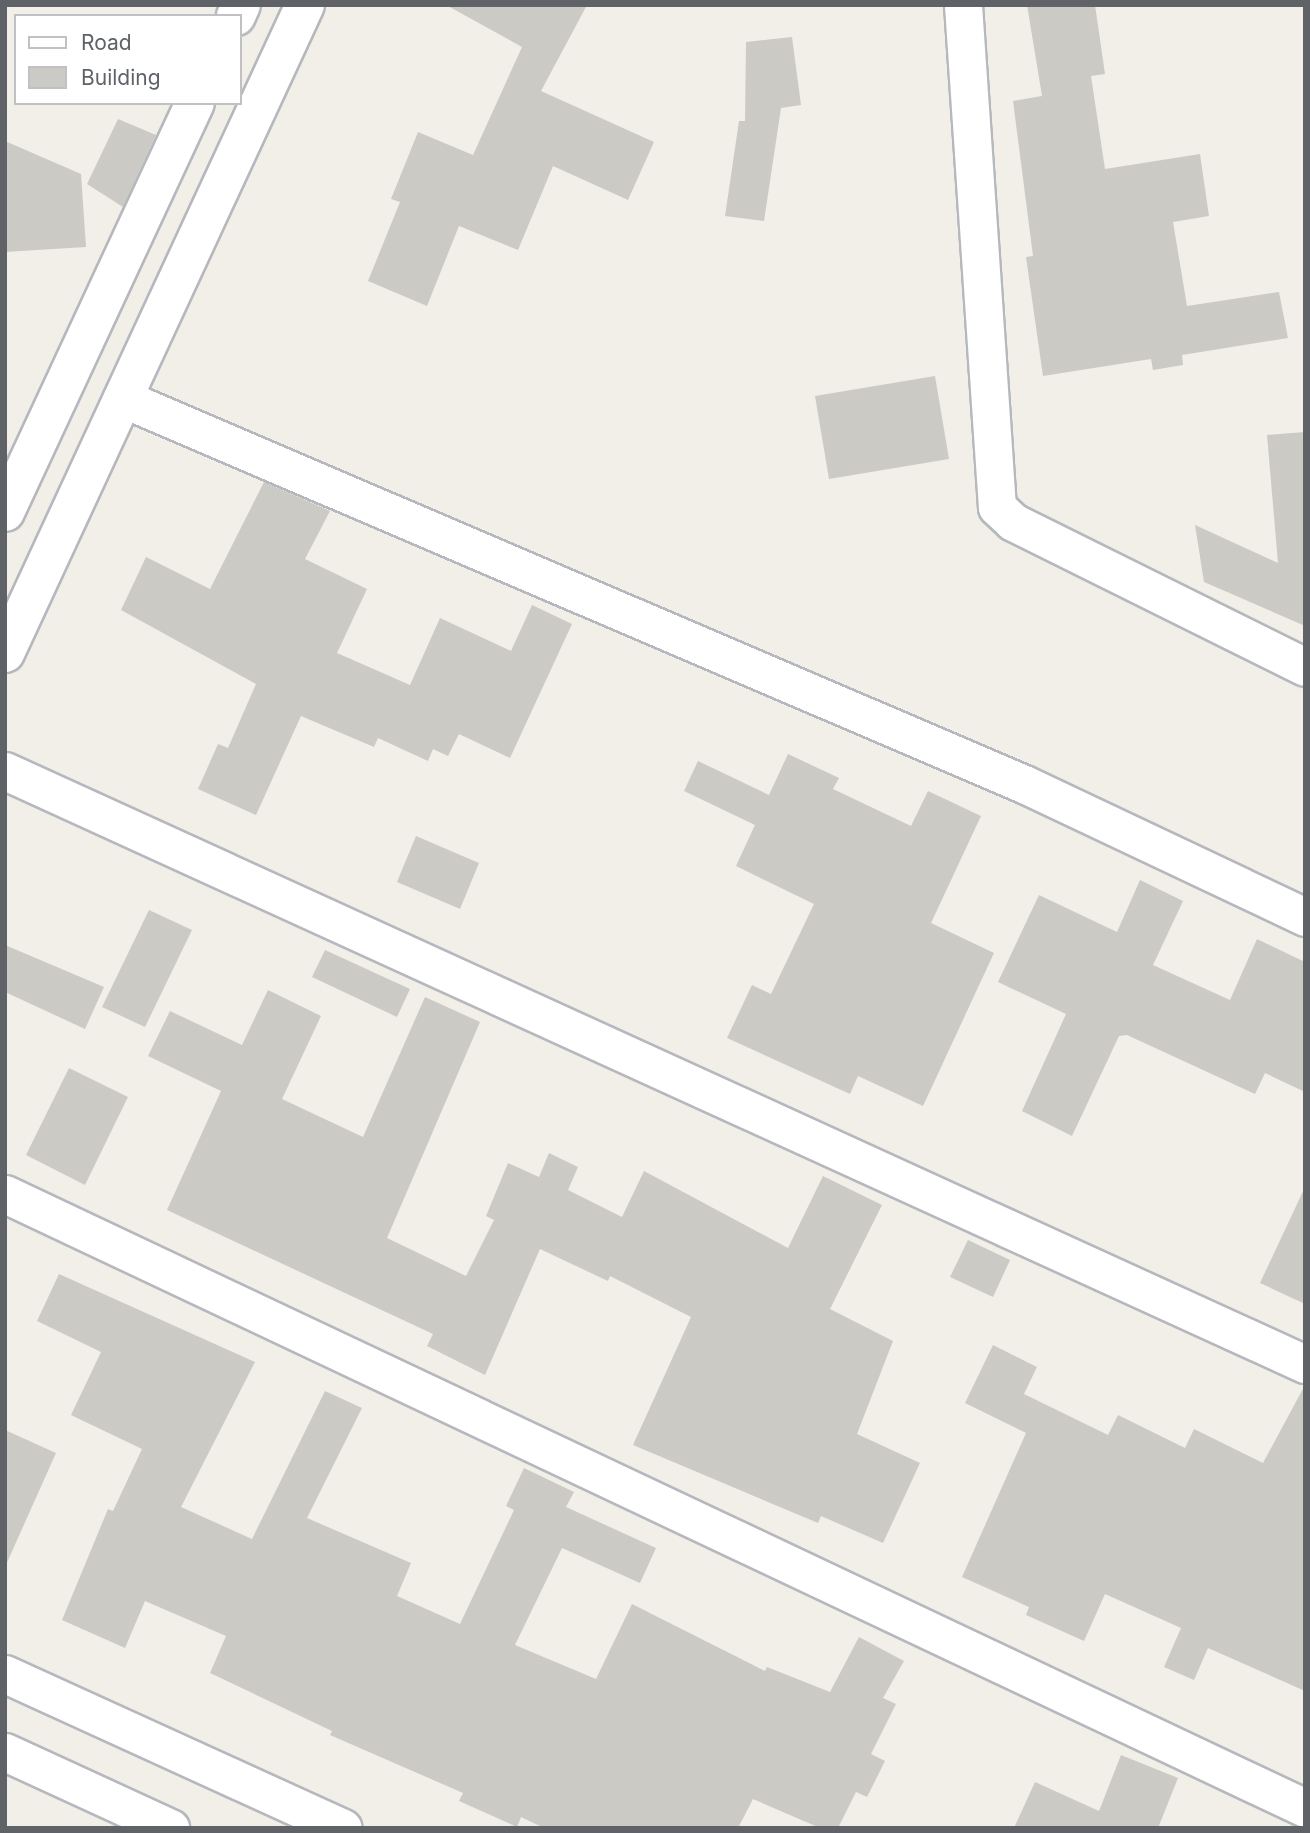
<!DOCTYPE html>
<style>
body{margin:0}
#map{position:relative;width:1310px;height:1833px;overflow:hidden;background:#f1efe8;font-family:Inter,sans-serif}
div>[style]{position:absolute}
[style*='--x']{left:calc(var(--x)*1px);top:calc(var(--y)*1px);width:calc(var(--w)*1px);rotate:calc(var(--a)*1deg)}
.building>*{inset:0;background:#cccac5}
.roads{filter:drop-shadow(2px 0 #b5b8bc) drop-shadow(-2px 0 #b5b8bc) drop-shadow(0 2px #b5b8bc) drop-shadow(0 -2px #b5b8bc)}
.minor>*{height:37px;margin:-18.5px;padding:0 18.5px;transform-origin:18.5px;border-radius:18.5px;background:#fff}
.tertiary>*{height:38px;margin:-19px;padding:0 19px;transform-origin:19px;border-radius:19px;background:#fff}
span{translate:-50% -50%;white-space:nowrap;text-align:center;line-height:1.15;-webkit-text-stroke:7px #fff;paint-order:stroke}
.frame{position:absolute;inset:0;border:7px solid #5f6368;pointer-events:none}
.legend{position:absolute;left:14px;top:14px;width:228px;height:91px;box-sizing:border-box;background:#fff;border:2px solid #bfc1c3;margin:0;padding:9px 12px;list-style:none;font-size:21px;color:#5f6368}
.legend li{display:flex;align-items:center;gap:14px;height:35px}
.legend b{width:35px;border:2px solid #bfc1c3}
</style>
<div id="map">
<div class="building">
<div style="clip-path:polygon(446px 5px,587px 5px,541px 91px,654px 142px,628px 200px,553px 166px,518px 250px,459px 226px,427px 306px,368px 281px,400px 202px,391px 199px,418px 132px,473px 155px,522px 47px)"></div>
<div style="clip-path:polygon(1027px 5px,1095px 5px,1105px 74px,1091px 76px,1105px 169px,1200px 154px,1209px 216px,1173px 222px,1187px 306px,1279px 292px,1288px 338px,1182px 355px,1183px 365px,1153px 370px,1151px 359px,1043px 376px,1026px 257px,1033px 256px,1013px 101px,1042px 96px)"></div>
<div style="clip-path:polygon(792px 37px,801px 105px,781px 108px,764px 221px,725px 216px,739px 121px,745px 121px,746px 42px)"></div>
<div style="clip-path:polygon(118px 119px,156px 135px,123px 207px,87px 184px)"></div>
<div style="clip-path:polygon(5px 141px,81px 174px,86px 247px,5px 252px)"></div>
<div style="clip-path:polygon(935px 376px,949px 459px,829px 479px,815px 396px)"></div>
<div style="clip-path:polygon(1305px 432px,1305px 626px,1204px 582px,1195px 525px,1278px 563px,1267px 435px)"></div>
<div style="clip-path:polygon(264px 482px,330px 511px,305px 559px,367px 589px,337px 653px,410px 685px,440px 618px,511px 651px,532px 605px,572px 624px,510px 758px,459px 734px,448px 756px,433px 749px,428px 761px,378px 738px,374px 747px,301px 716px,256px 815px,198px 789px,218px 744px,228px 748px,256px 684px,121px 610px,146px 557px,210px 589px)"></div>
<div style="clip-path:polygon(788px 754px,839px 778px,833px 789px,911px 826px,928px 791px,981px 816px,931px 923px,994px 953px,923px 1106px,858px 1076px,850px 1094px,727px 1038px,752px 985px,771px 994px,814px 904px,736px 866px,755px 825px,684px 791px,698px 761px,769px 795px)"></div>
<div style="clip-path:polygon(416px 836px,479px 863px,460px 909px,397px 882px)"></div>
<div style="clip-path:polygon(1140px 880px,1183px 901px,1153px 965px,1230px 1000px,1257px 939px,1305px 962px,1305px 1092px,1265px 1073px,1255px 1094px,1127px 1035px,1119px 1036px,1072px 1136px,1022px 1111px,1066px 1014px,998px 982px,1039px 895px,1117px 932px)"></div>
<div style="clip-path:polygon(149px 910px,192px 930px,145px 1027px,102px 1007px)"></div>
<div style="clip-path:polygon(5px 945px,104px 987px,85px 1029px,5px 992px)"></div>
<div style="clip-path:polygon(325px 950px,410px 989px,397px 1017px,312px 977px)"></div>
<div style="clip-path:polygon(268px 990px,321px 1016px,282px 1099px,363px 1137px,425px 997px,480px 1022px,387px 1238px,466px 1276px,494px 1220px,486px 1216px,508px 1163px,539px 1177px,549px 1153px,578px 1167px,568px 1190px,622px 1217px,644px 1171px,788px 1248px,823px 1176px,882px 1205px,830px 1309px,893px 1341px,857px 1434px,920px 1463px,883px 1543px,821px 1516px,818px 1523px,633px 1445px,691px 1317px,610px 1276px,608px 1281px,540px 1249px,485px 1375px,427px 1346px,433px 1334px,167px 1210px,221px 1091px,148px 1056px,170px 1011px,242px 1045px)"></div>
<div style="clip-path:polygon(69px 1068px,128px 1097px,85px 1185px,26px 1155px)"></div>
<div style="clip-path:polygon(1305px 1187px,1305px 1304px,1260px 1283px)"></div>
<div style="clip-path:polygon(968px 1240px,1010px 1260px,993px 1297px,950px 1277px)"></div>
<div style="clip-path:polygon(59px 1274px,255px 1362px,181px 1507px,252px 1539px,325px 1391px,362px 1408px,307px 1518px,411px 1563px,397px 1596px,460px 1624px,514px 1510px,506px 1506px,524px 1468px,574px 1492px,566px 1507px,656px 1548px,640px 1583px,562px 1548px,515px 1645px,596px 1679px,632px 1604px,765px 1671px,767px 1667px,830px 1692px,859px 1637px,904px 1661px,883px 1698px,896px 1704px,871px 1754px,885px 1761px,867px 1797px,856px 1792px,838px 1828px,820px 1828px,753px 1799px,738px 1828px,544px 1828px,521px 1817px,517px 1827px,459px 1801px,463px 1793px,330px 1735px,332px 1731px,210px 1673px,226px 1636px,145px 1601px,125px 1648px,62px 1620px,108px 1509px,113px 1511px,142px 1449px,71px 1415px,101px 1352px,37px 1321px)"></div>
<div style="clip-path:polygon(993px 1345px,1037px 1367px,1024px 1394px,1108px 1435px,1118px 1415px,1185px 1448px,1194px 1429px,1263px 1463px,1305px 1385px,1305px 1691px,1208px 1648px,1194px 1680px,1164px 1667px,1181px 1628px,1105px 1594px,1084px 1641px,1026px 1615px,1029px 1607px,962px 1577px,1026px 1433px,965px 1403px)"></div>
<div style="clip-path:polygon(5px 1430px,56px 1453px,5px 1567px)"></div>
<div style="clip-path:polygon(1121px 1755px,1178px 1778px,1158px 1828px,1014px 1828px,1035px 1782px,1099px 1811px)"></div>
</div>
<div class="roads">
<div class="minor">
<div style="--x:963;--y:5;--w:503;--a:86.13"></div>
<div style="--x:997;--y:507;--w:22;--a:43"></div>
<div style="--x:1013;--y:522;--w:326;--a:26.4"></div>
<div style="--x:122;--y:398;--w:981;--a:23.17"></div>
<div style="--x:1024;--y:784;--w:311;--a:25.3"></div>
<div style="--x:5;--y:771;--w:1429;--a:24.52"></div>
<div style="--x:5;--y:1194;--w:1438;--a:25.28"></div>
<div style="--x:5;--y:1674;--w:371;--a:24.5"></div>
<div style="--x:5;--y:1752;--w:182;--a:24.7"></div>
</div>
<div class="tertiary">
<div style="--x:236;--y:16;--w:12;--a:-66"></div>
<div style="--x:5;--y:512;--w:451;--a:-65.1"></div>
<div style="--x:5;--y:653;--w:714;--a:-65.16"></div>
</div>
</div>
<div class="frame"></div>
<ul class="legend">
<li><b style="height:9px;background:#fff"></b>Road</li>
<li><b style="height:19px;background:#cccac5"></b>Building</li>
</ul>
</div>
